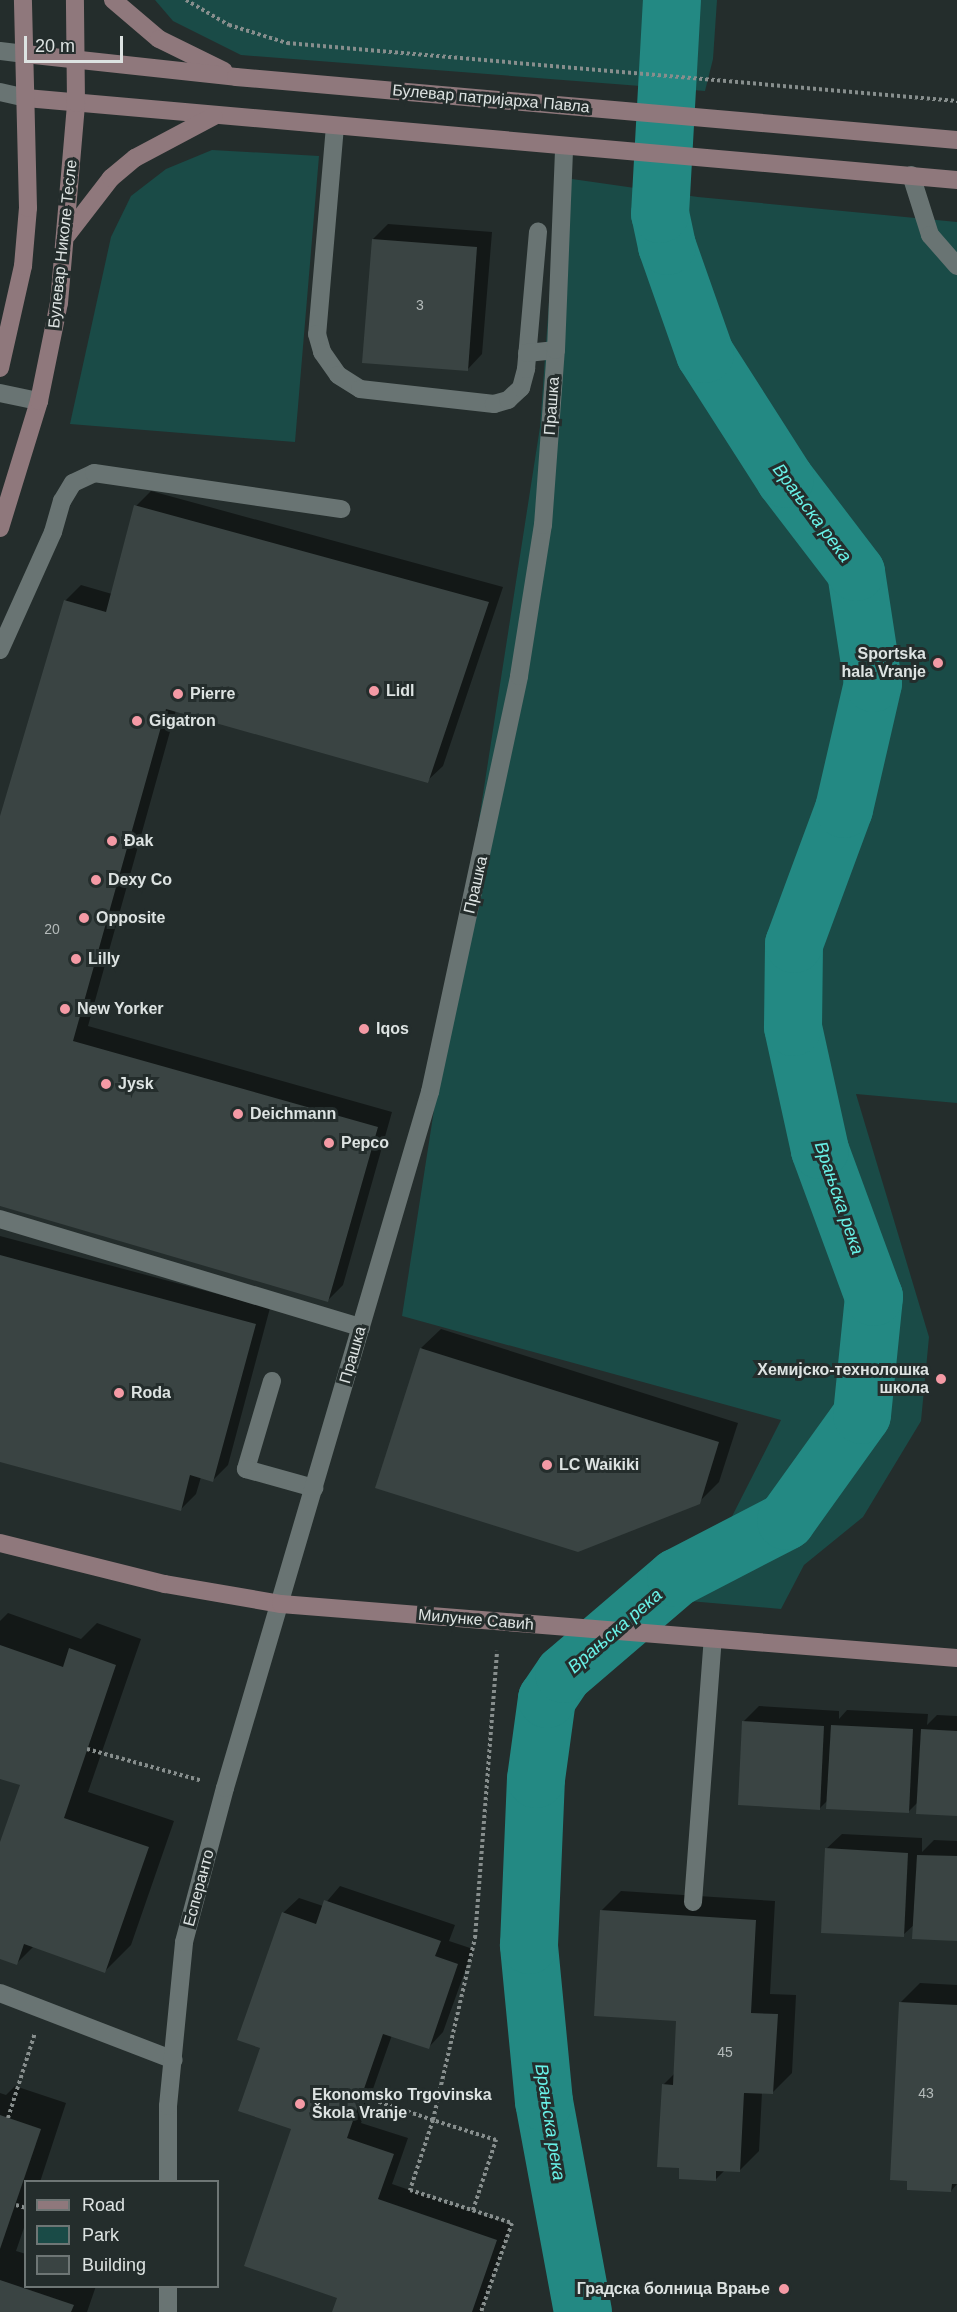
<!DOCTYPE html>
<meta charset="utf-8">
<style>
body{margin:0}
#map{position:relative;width:957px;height:2312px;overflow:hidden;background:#242d2c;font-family:Arial,sans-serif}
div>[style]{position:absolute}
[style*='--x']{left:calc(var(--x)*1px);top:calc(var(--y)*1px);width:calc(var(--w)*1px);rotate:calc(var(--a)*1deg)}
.green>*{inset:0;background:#1a4b47}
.shadow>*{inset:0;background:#0007}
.river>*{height:58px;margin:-29px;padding:0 29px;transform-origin:29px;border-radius:29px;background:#238983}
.building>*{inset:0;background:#3a4443}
.path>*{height:4px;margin-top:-2px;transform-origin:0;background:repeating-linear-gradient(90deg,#878e8d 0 3px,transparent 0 6px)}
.lane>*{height:18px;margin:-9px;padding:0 9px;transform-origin:9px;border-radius:9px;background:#697473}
.street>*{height:18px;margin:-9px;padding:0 9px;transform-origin:9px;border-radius:9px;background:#697473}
.secondary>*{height:18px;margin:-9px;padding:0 9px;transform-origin:9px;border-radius:9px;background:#8f787c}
.dots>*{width:16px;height:16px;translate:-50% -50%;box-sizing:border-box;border:3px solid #242d2c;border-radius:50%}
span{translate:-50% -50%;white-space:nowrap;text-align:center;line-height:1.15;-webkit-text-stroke:6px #242d2c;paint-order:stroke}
.number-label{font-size:14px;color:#b4bbba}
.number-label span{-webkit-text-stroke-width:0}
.street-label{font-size:16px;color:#dde3e2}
.poi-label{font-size:16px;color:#dde3e2;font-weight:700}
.right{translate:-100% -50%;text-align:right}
.left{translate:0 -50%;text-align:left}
.water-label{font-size:18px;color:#69f2e8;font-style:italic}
.legend{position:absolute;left:24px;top:2180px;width:195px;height:108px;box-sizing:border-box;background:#242d2c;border:2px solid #6e7675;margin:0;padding:8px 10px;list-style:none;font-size:18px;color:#dde3e2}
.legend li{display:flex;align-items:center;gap:12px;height:30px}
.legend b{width:30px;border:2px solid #6e7675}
.scale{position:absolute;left:24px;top:36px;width:99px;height:27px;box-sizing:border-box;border:3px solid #dde3e2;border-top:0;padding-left:8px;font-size:18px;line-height:21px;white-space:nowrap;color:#dde3e2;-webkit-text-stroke:4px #242d2c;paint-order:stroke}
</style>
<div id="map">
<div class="green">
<div style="clip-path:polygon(155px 0,717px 0,713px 59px,705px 91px,241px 55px,173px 21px)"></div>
<div style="clip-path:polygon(212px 150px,319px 156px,295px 442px,70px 424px,111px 237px,131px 196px,166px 169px)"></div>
<div style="clip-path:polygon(558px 177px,698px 197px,957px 222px,957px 1103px,856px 1094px,929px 1337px,921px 1421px,863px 1517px,804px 1565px,781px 1609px,689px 1601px,781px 1420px,402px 1316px,540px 427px)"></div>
</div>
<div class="shadow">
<div style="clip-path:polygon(388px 224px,492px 232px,482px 354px,467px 370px,373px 239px)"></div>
<div style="clip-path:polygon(151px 491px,503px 587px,443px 766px,427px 781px,176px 710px,88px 1026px,392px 1112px,343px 1285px,328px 1300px,0 1204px,0 822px,65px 601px,81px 585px,112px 594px,136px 506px)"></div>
<div style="clip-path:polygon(0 1236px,270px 1308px,228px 1465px,213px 1480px,201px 1477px,196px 1494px,181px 1509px,0 1461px)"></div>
<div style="clip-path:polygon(441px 1329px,738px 1423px,719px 1482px,699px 1502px,421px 1348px)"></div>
<div style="clip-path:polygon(8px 1613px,81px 1639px,97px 1623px,141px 1639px,88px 1792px,174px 1821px,131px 1945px,105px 1971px,34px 1946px,17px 1963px,0 1957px,0 1847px,22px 1784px,0 1777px,0 1621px)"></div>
<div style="clip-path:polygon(759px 1706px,839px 1711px,839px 1719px,847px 1710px,928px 1714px,927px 1725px,937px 1715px,957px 1716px,957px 1814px,918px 1802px,908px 1812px,828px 1800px,820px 1808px,743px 1722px)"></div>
<div style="clip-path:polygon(842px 1834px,922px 1838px,922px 1852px,934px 1840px,957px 1841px,957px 1939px,915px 1924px,903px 1935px,826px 1849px)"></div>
<div style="clip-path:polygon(340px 1886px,455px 1925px,449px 1941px,473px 1949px,443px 2032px,428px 2048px,392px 2035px,361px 2123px,408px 2138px,392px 2184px,511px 2225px,481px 2312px,334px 2312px,339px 2297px,293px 2128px,262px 2047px,283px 1913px,299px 1898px,323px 1906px)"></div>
<div style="clip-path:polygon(621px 1891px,775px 1901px,770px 1994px,796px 1995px,792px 2073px,772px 2093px,762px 2092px,759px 2151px,739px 2171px,725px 2170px,715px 2180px,681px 2167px,663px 2085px,675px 2073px,678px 2019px,601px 1911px)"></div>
<div style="clip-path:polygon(920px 1983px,957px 1985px,957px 2184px,951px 2191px,900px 2003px)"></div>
<div style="clip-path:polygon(15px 2086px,66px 2103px,40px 2182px,26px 2182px,26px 2222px,16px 2251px,26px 2254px,26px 2286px,96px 2286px,87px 2312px,0 2312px,0 2093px,6px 2095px)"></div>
</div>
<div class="river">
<div style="--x:583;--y:2312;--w:214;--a:-100.5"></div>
<div style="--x:544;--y:2102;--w:158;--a:-95.5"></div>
<div style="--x:529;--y:1945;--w:166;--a:-87.6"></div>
<div style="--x:536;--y:1779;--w:81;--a:-82.2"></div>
<div style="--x:547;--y:1699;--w:30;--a:-56"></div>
<div style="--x:564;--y:1674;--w:148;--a:-40.6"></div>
<div style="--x:676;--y:1578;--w:124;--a:-27.4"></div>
<div style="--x:786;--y:1521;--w:130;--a:-54.4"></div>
<div style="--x:862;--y:1415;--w:119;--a:-84.2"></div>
<div style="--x:874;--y:1297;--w:157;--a:-110.2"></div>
<div style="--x:820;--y:1150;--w:126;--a:-102.4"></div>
<div style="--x:793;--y:1027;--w:83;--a:-89.3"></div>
<div style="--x:794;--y:944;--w:144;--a:-69.7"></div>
<div style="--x:844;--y:809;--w:129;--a:-77"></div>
<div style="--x:873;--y:683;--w:112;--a:-98.7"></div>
<div style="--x:856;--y:572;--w:117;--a:-127.4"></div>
<div style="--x:785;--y:479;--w:148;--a:-122.6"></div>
<div style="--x:705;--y:354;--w:114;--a:-109.4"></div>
<div style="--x:667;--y:246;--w:33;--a:-102"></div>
<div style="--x:660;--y:214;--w:214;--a:-86.8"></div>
</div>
<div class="building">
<div style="clip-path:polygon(372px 239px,477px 247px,468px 371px,362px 363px)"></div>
<div style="clip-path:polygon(134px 505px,489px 602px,428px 783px,166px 709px,73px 1041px,378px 1127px,328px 1302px,0 1206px,0 816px,64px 600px,106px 612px)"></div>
<div style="clip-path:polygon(0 1255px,256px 1324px,213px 1482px,190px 1475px,181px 1511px,0 1462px)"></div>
<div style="clip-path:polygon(420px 1348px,719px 1442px,700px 1504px,578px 1552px,375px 1488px)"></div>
<div style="clip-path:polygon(0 1645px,63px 1667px,69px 1648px,116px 1665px,64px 1818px,149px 1847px,105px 1973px,24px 1944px,17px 1965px,0 1959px,0 1842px,20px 1785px,0 1779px)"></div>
<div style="clip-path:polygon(742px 1721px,824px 1726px,820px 1810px,738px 1805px)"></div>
<div style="clip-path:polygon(831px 1725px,913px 1729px,909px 1813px,826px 1809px)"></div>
<div style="clip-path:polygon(921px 1729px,957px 1731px,957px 1816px,916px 1814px)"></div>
<div style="clip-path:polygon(825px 1848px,908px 1853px,904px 1937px,821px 1933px)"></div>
<div style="clip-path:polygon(917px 1855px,957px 1856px,957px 1941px,912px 1939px)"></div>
<div style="clip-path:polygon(324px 1900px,441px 1941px,435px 1956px,458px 1964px,429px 2049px,383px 2034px,347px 2138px,394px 2154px,378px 2199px,497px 2240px,472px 2312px,332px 2312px,337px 2298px,244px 2266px,291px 2129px,238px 2111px,260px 2048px,237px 2040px,282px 1912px,316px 1924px)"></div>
<div style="clip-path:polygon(600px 1910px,756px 1920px,751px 2013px,778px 2014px,773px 2094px,744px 2093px,740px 2172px,716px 2171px,716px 2181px,679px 2179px,679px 2168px,657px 2167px,662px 2084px,673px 2085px,676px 2021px,594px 2016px)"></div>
<div style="clip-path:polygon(899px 2002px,957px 2005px,957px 2184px,952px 2184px,951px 2192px,907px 2190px,907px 2181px,890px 2180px)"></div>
<div style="clip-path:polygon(0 2115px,41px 2129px,0 2249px)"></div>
<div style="clip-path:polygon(0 2280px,74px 2305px,71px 2312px,0 2312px)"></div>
</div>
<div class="path">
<div style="--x:186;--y:0;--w:50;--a:30.2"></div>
<div style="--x:229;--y:25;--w:61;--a:17.2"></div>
<div style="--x:287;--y:43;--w:673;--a:4.95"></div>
<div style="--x:87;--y:1749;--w:119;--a:15.5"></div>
<div style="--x:362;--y:2096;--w:75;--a:18.7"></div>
<div style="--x:433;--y:2120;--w:74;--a:108.2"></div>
<div style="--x:410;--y:2190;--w:107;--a:17.9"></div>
<div style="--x:512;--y:2223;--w:94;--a:109.2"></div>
<div style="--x:8;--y:2118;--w:89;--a:-72.4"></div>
<div style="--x:16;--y:2205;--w:10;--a:17"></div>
<div style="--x:473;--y:2210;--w:74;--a:-71.8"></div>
<div style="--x:496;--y:2140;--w:66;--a:-162.4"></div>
<div style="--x:433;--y:2120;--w:187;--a:-77"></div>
<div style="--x:475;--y:1938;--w:288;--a:-85.6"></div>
</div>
<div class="lane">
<div style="--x:335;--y:126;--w:209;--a:94.9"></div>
<div style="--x:317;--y:334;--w:19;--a:74"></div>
<div style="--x:322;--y:352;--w:28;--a:55"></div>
<div style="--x:338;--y:375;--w:26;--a:32"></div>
<div style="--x:360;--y:389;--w:135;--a:6.4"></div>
<div style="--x:494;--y:404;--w:15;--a:-16"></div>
<div style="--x:508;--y:400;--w:18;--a:-43"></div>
<div style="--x:521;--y:388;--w:20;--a:-75"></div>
<div style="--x:526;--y:369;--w:138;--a:-85"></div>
<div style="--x:911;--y:175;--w:63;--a:72.4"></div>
<div style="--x:930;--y:235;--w:41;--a:48.9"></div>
<div style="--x:527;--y:353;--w:29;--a:-6"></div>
<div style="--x:0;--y:393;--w:40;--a:12"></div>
<div style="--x:0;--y:650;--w:129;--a:-65.8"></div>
<div style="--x:53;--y:532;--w:32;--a:-74"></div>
<div style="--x:62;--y:501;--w:21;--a:-59"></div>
<div style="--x:73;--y:483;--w:23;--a:-25"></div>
<div style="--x:94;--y:473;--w:250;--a:8.3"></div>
<div style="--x:0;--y:1219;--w:377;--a:16.7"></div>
<div style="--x:272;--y:1381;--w:92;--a:106.5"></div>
<div style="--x:246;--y:1469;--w:71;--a:15.6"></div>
<div style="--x:693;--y:1902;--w:264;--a:-85.7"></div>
<div style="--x:0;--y:1993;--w:186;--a:21.1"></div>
</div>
<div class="street">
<div style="--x:0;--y:51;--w:25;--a:7"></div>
<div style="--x:0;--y:92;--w:27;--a:13"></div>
<div style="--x:168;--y:2182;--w:76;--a:-90"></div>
<div style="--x:168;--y:2106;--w:165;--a:-84.4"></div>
<div style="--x:184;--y:1942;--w:159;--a:-75.1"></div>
<div style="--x:225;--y:1788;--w:726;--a:-73.59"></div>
<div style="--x:430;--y:1092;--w:425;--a:-77.9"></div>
<div style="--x:519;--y:676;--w:153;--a:-81"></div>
<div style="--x:543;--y:525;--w:175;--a:-85.8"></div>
<div style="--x:556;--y:350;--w:203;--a:-87.7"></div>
<div style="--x:168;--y:2312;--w:26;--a:-90"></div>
</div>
<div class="secondary">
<div style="--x:113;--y:0;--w:60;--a:40.3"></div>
<div style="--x:159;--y:39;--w:72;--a:26.2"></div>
<div style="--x:25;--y:54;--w:212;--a:6.2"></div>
<div style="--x:236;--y:77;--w:724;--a:4.99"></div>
<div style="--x:26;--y:98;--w:935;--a:5.03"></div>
<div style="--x:67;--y:235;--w:72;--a:-52.3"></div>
<div style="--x:111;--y:178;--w:31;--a:-40"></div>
<div style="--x:135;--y:158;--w:89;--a:-28"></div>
<div style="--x:0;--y:368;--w:105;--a:-77.3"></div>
<div style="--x:23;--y:266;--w:58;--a:-85.1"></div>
<div style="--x:28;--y:208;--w:208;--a:-91.4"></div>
<div style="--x:0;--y:528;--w:133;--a:-72.9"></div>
<div style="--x:39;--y:401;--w:100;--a:-78.5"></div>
<div style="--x:59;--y:303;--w:201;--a:-85.1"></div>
<div style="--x:76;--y:103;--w:103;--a:-90.6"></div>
<div style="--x:0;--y:1543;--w:170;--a:14"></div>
<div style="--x:165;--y:1584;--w:118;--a:9.8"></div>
<div style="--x:281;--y:1604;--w:678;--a:4.57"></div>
</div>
<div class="dots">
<div style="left:938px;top:663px;background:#f49aa5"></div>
<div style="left:374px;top:691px;background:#f49aa5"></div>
<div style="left:178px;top:694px;background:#f49aa5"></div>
<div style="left:137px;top:721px;background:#f49aa5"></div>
<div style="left:112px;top:841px;background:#f49aa5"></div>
<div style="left:96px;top:880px;background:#f49aa5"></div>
<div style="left:84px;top:918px;background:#f49aa5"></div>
<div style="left:76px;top:959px;background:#f49aa5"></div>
<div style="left:65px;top:1009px;background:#f49aa5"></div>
<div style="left:364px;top:1029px;background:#f49aa5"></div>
<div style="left:106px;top:1084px;background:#f49aa5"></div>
<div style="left:238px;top:1114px;background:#f49aa5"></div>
<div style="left:329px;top:1143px;background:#f49aa5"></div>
<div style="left:941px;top:1379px;background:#f49aa5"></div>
<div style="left:119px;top:1393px;background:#f49aa5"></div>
<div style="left:547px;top:1465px;background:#f49aa5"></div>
<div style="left:300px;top:2104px;background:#f49aa5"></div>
<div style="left:784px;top:2289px;background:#f49aa5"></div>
</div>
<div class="number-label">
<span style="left:420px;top:305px">3</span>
<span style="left:52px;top:929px">20</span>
<span style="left:725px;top:2052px">45</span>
<span style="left:926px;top:2093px">43</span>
</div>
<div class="street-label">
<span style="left:491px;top:99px;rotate:5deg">Булевар патријарха Павла</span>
<span style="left:63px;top:244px;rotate:-84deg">Булевар Николе Тесле</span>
<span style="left:552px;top:406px;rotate:-86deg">Прашка</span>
<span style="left:476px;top:885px;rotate:-77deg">Прашка</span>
<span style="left:353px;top:1355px;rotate:-74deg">Прашка</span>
<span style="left:476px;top:1620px;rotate:5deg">Милунке Савић</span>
<span style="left:199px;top:1888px;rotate:-75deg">Есперанто</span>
</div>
<div class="poi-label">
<span class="right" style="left:926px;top:663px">Sportska<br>hala Vranje</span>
<span class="left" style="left:386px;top:691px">Lidl</span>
<span class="left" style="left:190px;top:694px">Pierre</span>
<span class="left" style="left:149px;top:721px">Gigatron</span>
<span class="left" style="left:124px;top:841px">Đak</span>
<span class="left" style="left:108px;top:880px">Dexy Co</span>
<span class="left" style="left:96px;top:918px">Opposite</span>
<span class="left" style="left:88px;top:959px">Lilly</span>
<span class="left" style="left:77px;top:1009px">New Yorker</span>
<span class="left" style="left:376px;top:1029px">Iqos</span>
<span class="left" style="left:118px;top:1084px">Jysk</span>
<span class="left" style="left:250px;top:1114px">Deichmann</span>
<span class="left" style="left:341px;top:1143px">Pepco</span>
<span class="right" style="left:929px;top:1379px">Хемијско-технолошка<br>школа</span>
<span class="left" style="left:131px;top:1393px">Roda</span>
<span class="left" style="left:559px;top:1465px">LC Waikiki</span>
<span class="left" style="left:312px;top:2104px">Ekonomsko Trgovinska<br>Škola Vranje</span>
<span class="right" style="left:770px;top:2289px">Градска болница Врање</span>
</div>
<div class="water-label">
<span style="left:812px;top:513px;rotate:53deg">Врањска река</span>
<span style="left:839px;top:1198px;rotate:71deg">Врањска река</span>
<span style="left:615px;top:1631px;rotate:-41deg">Врањска река</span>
<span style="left:550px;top:2122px;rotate:81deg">Врањска река</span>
</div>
<ul class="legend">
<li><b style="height:8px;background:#8f787c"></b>Road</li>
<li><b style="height:16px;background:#1a4b47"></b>Park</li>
<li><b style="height:16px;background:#3a4443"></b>Building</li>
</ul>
<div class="scale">20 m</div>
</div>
